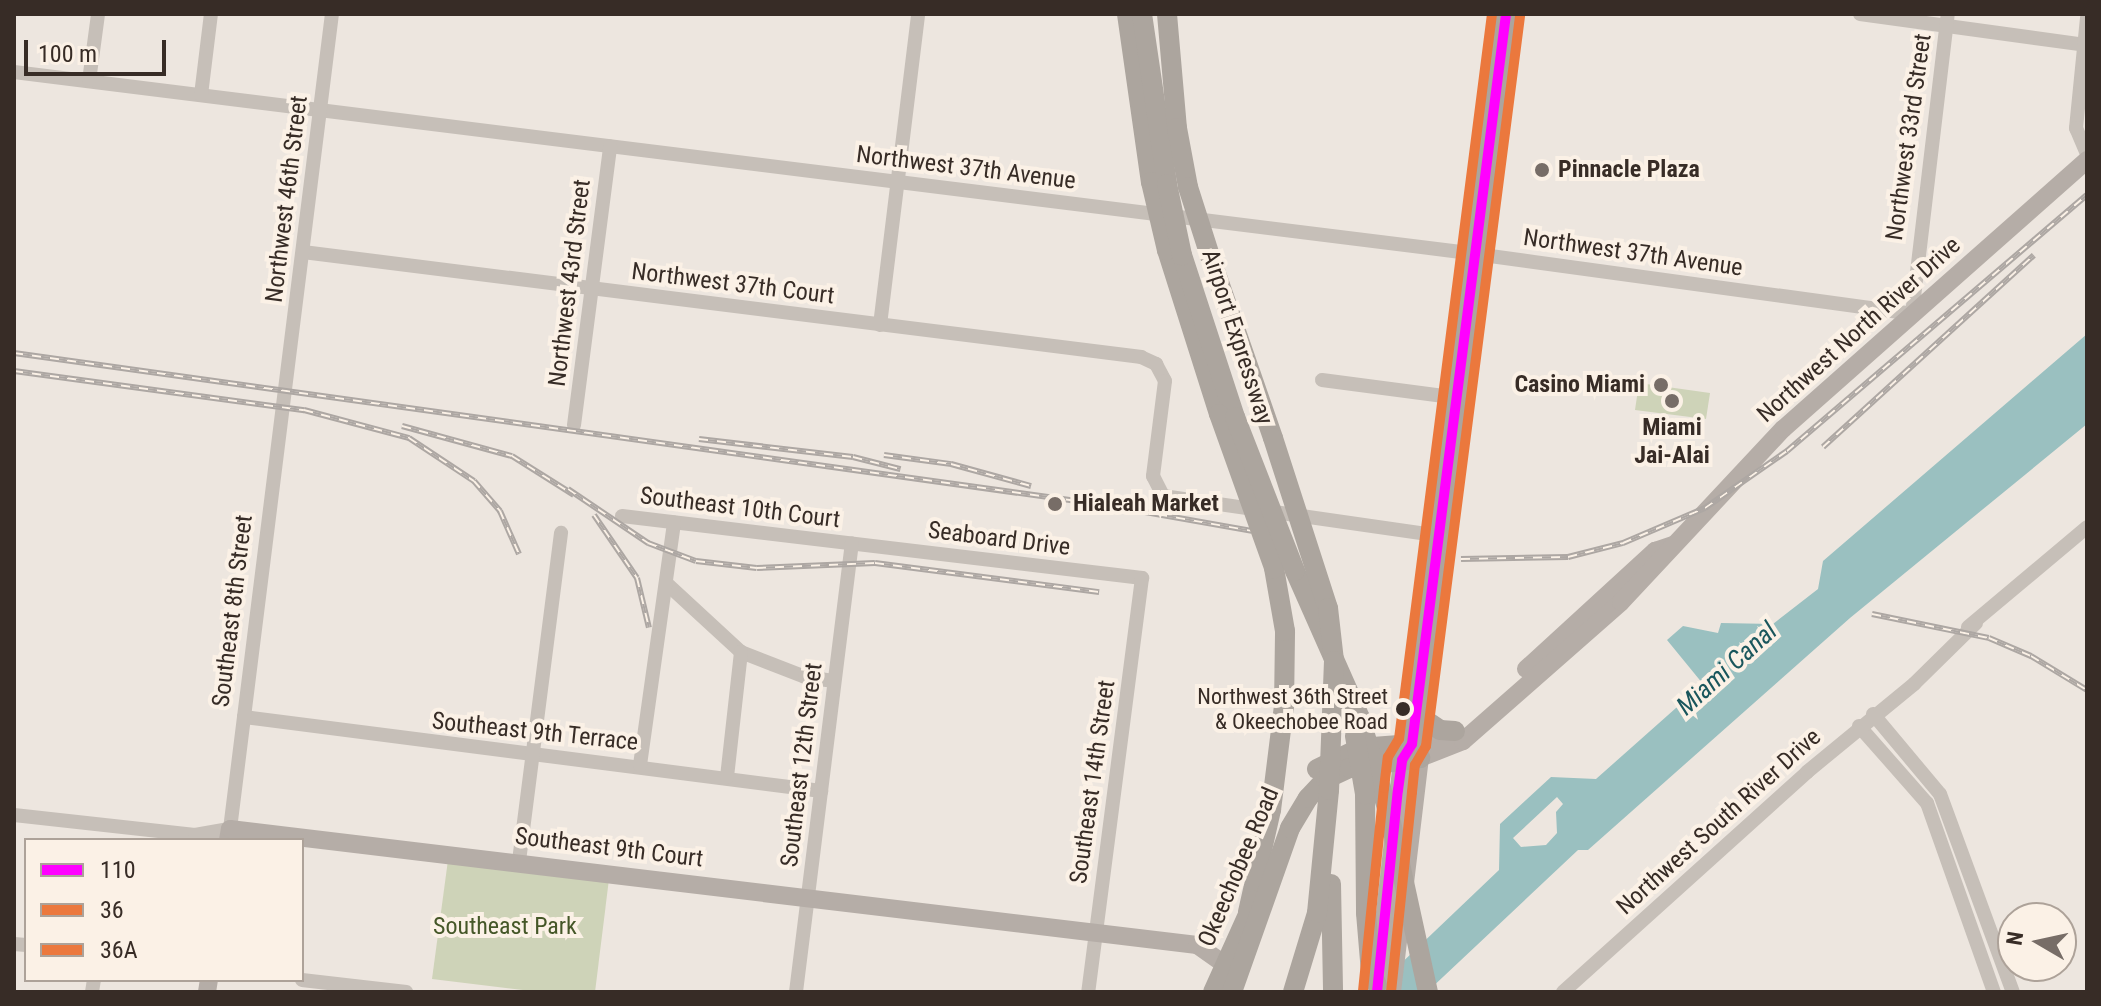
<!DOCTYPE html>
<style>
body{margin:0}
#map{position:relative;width:2101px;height:1006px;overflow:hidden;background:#ede6df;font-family:"Roboto Condensed",sans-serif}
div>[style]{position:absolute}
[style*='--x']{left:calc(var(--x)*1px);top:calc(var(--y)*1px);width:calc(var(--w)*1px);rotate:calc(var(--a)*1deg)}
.green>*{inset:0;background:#ced3b8}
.water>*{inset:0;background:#9ac0c0}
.minor>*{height:14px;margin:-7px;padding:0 7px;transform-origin:7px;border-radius:7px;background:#c6bfb8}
.major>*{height:18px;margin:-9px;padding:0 9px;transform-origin:9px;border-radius:9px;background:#b5ada7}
.highway>*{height:20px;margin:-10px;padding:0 10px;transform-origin:10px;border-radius:10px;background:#aca59e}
.rail>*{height:6px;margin-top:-3px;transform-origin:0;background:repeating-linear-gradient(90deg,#fbf1e6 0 9px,#ada7a3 0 18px);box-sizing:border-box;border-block:2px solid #ada7a3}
.highway-bridge>*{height:20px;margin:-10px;padding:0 10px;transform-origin:10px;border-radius:10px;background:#aca59e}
.bus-1>*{height:10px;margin:-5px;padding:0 5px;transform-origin:5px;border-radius:5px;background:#f0f}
.bus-2>*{height:10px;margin:-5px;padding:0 5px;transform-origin:5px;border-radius:5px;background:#eb783d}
.bus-3>*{height:10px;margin:-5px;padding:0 5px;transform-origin:5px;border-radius:5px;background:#eb783d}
.dots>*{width:22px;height:22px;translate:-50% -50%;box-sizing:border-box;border:4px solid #fbf1e6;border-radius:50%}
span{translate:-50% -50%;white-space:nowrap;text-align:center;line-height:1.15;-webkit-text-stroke:8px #fbf1e6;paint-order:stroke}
.bus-label{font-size:22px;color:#372c26}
.right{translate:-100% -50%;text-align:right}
.street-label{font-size:24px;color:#372c26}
.poi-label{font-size:24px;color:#372c26;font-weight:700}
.left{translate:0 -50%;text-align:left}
.park-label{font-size:24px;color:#455728}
.water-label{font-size:26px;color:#19565c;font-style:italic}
.frame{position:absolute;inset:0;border:16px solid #372c26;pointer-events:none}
.legend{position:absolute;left:24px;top:838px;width:280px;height:144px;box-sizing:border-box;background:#fbf1e6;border:2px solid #ada299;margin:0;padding:10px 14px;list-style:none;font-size:24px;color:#372c26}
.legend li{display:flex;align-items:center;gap:16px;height:40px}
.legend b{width:40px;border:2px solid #ada299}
.north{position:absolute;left:1997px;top:902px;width:80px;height:80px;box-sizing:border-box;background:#fbf1e6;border:2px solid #ada299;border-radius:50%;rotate:279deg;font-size:22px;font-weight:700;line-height:32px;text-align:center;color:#372c26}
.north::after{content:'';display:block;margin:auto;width:28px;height:36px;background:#776d67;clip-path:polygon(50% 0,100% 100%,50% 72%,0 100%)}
.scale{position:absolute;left:24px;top:40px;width:142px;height:36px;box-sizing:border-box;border:4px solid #372c26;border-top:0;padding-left:10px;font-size:24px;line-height:28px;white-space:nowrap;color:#372c26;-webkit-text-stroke:6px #fbf1e6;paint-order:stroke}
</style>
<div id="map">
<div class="green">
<div style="clip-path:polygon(1639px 383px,1710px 393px,1706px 419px,1635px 410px)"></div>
<div style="clip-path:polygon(448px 860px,609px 879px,595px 992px,540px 992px,432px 979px)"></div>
</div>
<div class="water">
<div style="clip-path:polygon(evenodd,2087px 334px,2087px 424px,1850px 618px,1588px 850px,1578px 850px,1427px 992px,1371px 992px,1499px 870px,1500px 824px,1526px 800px,1551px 777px,1596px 779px,1703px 684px,1667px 640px,1683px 626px,1718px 633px,1721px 623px,1773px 624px,1818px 589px,1823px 561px,2087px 334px,1557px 797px,1563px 804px,1556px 812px,1557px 833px,1546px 845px,1521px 847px,1513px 838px,1557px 797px)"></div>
</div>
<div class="minor">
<div style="--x:1860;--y:14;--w:229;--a:7.8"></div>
<div style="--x:2087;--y:18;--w:111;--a:95.7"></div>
<div style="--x:2076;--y:128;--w:28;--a:67"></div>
<div style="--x:14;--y:72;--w:1458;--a:7.09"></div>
<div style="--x:1461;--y:252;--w:455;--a:7.8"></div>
<div style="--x:1912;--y:314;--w:302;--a:-83.2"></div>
<div style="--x:89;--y:81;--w:68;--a:-82.3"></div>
<div style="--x:201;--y:95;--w:82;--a:-83"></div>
<div style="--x:303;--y:252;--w:845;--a:7.14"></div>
<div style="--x:1141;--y:357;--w:17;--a:25"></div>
<div style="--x:1156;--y:364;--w:19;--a:62"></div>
<div style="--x:1165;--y:381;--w:96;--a:97.2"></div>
<div style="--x:1153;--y:476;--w:22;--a:63"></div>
<div style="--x:1163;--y:496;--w:280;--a:8.2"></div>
<div style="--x:880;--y:325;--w:313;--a:-83"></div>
<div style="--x:1322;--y:380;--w:138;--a:7.5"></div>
<div style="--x:574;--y:425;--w:281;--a:-82.6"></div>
<div style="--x:622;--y:516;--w:524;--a:6.8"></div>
<div style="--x:1142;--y:578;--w:418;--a:97.4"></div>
<div style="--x:666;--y:583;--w:102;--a:42.6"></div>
<div style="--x:741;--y:652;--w:69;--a:21.3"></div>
<div style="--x:805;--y:677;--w:29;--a:8"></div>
<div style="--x:1968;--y:627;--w:155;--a:-40"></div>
<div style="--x:1873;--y:714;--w:104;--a:50.1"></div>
<div style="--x:1940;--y:794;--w:211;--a:69.8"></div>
<div style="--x:244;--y:717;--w:582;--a:7.31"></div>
<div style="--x:1859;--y:726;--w:103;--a:48.6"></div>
<div style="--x:1927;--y:803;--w:201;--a:70.5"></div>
<div style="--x:640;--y:765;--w:245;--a:-82"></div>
<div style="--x:727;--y:777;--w:126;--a:-83.6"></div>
<div style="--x:14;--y:815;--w:182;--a:6.3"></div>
<div style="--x:195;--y:835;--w:36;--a:-10"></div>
<div style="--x:230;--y:829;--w:821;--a:-82.87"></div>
<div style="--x:519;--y:861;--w:331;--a:-82.7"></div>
<div style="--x:14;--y:944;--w:12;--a:5"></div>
<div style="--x:302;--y:980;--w:105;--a:6.6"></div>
<div style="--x:92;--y:992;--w:12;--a:-81"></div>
<div style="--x:796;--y:992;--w:452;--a:-82.9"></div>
<div style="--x:1563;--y:992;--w:329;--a:-42"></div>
<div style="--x:1807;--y:772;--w:139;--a:-39.4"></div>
<div style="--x:1914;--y:684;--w:87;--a:-44.5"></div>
</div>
<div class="major">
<div style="--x:1526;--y:669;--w:175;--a:-42.5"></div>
<div style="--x:1655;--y:551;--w:18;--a:-19"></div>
<div style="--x:228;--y:840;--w:11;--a:-80"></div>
<div style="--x:230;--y:829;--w:974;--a:6.84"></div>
<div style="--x:1197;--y:945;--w:35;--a:35"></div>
<div style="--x:1378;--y:975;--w:216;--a:-83.6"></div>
<div style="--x:1402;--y:760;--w:19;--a:-58"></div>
<div style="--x:1412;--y:744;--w:26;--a:-7"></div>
<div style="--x:1438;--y:741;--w:20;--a:-30"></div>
<div style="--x:207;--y:992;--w:12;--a:-81"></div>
<div style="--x:1392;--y:992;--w:236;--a:-83.2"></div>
<div style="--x:1420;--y:758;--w:46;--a:-21.6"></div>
<div style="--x:1463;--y:741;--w:210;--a:-41.3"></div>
<div style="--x:1621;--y:602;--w:237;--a:-46.9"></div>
<div style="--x:1783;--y:429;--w:406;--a:-41.5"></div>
</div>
<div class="highway">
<div style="--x:1127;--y:14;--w:170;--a:81.9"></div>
<div style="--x:1142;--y:14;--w:172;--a:81.6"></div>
<div style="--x:1167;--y:14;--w:114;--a:85"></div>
<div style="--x:1177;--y:128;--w:60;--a:79.4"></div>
<div style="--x:1167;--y:250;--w:172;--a:72.4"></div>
<div style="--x:1182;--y:255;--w:170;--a:71.9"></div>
<div style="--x:1211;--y:259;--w:189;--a:70.9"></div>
<div style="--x:1295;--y:571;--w:161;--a:66.1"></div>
<div style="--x:1415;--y:713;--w:30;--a:34"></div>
<div style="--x:1440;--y:730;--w:15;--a:4"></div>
<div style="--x:1317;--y:769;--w:48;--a:-26"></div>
<div style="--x:1360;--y:748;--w:52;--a:-4.4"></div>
<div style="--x:1365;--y:794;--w:119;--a:89.5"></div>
<div style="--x:1366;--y:913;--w:59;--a:85.2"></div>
<div style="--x:1371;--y:972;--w:14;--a:65"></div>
<div style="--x:1331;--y:884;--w:108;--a:88.9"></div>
<div style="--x:1248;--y:912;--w:105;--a:-77.3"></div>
<div style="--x:1271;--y:810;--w:105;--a:-82.9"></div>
<div style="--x:1284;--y:706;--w:75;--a:-89.2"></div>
<div style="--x:1285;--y:631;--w:64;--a:-99.9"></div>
<div style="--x:1213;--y:992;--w:100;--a:-65.7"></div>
<div style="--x:1232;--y:992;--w:174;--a:-70.5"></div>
<div style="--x:1290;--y:828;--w:35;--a:-59"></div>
<div style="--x:1308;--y:798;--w:26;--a:-47"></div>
<div style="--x:1326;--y:779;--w:26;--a:-25"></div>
<div style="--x:1350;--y:768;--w:71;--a:-8.1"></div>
<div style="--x:1420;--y:758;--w:16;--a:-120"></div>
<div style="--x:1412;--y:744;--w:736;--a:-82.66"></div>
<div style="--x:1293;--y:992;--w:83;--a:-73.1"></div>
<div style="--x:1317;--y:913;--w:124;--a:-84.4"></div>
</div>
<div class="rail">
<div style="--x:14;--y:353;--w:1102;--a:7.93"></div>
<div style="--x:1105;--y:505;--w:149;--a:10"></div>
<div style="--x:14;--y:371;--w:293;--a:7.7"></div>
<div style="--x:304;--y:410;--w:109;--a:14.9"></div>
<div style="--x:409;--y:438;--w:78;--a:33.5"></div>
<div style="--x:474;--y:481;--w:40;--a:49"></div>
<div style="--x:500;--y:511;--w:47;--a:66.2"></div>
<div style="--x:402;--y:426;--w:114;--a:15.3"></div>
<div style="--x:512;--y:456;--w:73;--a:32.2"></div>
<div style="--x:699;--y:439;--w:155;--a:6.7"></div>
<div style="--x:853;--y:457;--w:49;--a:14.3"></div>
<div style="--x:1823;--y:447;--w:285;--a:-42.3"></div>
<div style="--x:884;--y:455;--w:68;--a:7.7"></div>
<div style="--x:951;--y:464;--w:83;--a:15.4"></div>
<div style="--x:568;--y:489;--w:97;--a:34"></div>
<div style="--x:648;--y:543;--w:51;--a:20.6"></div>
<div style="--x:696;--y:561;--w:61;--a:6.5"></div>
<div style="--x:757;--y:568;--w:118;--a:-2.4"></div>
<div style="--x:875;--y:563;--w:226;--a:7.4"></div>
<div style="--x:594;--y:515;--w:76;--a:55.7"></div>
<div style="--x:637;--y:578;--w:51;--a:76.5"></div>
<div style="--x:1461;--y:559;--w:107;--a:-1.1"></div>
<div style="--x:1568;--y:557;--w:57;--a:-14.3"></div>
<div style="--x:1623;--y:543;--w:89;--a:-23.1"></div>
<div style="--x:1705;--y:508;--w:100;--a:-34.8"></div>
<div style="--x:1787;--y:451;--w:394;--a:-40.5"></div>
<div style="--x:1872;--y:614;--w:119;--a:11.6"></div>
<div style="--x:1989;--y:638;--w:46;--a:23.2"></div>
<div style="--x:2031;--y:656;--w:66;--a:31.3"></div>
</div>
<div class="highway-bridge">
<div style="--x:1151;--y:182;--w:70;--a:76.8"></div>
<div style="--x:1167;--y:184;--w:73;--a:78.1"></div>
<div style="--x:1188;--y:187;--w:76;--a:72.3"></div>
<div style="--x:1219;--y:414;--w:164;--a:70.3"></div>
<div style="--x:1235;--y:417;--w:165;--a:68.7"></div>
<div style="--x:1273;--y:438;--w:179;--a:72.1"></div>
<div style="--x:1328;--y:608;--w:53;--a:83.5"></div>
<div style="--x:1334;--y:661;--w:129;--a:92.2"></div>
<div style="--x:1360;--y:718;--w:104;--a:73.3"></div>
<div style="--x:1390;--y:818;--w:178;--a:77.7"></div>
<div style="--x:1355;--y:736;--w:59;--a:80.2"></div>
</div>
<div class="bus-1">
<div style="--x:1377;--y:992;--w:203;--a:-84.1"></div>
<div style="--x:1398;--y:790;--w:30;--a:-82"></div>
<div style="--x:1402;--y:760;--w:19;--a:-58"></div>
<div style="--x:1412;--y:744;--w:736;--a:-82.66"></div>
</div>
<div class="bus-2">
<div style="--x:1391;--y:992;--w:201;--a:-84"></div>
<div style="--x:1412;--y:792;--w:27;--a:-84"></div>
<div style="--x:1415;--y:765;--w:22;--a:-60"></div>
<div style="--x:1426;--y:746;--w:736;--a:-82.66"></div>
</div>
<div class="bus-3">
<div style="--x:1363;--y:991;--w:204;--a:-84.1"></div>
<div style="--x:1384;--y:788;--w:31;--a:-83"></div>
<div style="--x:1388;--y:757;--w:21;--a:-59"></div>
<div style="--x:1399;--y:739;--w:731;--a:-82.69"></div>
</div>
<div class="dots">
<div style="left:1542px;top:170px;background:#776d67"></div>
<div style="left:1661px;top:385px;background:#776d67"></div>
<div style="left:1672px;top:401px;background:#776d67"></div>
<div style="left:1055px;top:504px;background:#776d67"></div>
<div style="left:1403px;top:709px;background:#372c26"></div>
</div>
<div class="bus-label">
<span class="right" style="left:1388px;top:709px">Northwest 36th Street<br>&amp; Okeechobee Road</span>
</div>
<div class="street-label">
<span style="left:1909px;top:137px;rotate:-82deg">Northwest 33rd Street</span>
<span style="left:966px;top:168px;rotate:7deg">Northwest 37th Avenue</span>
<span style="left:287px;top:199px;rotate:-83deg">Northwest 46th Street</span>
<span style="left:1633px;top:253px;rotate:8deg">Northwest 37th Avenue</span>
<span style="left:570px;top:283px;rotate:-83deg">Northwest 43rd Street</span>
<span style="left:733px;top:284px;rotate:7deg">Northwest 37th Court</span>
<span style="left:1859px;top:330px;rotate:-42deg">Northwest North River Drive</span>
<span style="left:1237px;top:337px;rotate:72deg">Airport Expressway</span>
<span style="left:740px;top:508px;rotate:7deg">Southeast 10th Court</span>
<span style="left:999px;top:539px;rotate:7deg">Seaboard Drive</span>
<span style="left:233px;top:611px;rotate:-83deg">Southeast 8th Street</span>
<span style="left:535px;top:732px;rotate:6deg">Southeast 9th Terrace</span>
<span style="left:802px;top:765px;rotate:-83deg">Southeast 12th Street</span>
<span style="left:1093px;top:782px;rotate:-82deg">Southeast 14th Street</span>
<span style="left:1719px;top:822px;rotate:-42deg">Northwest South River Drive</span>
<span style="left:609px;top:848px;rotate:7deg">Southeast 9th Court</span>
<span style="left:1239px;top:867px;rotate:-67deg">Okeechobee Road</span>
</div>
<div class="poi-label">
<span class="left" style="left:1558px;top:170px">Pinnacle Plaza</span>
<span class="right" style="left:1645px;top:385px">Casino Miami</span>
<span style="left:1672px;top:442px">Miami<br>Jai-Alai</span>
<span class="left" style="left:1073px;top:504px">Hialeah Market</span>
</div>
<div class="park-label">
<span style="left:505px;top:927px">Southeast Park</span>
</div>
<div class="water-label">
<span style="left:1727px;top:669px;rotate:-42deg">Miami Canal</span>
</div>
<div class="frame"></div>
<ul class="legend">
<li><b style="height:10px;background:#f0f"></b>110</li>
<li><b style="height:10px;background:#eb783d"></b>36</li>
<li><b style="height:10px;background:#eb783d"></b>36A</li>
</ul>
<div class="north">N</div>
<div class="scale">100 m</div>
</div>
